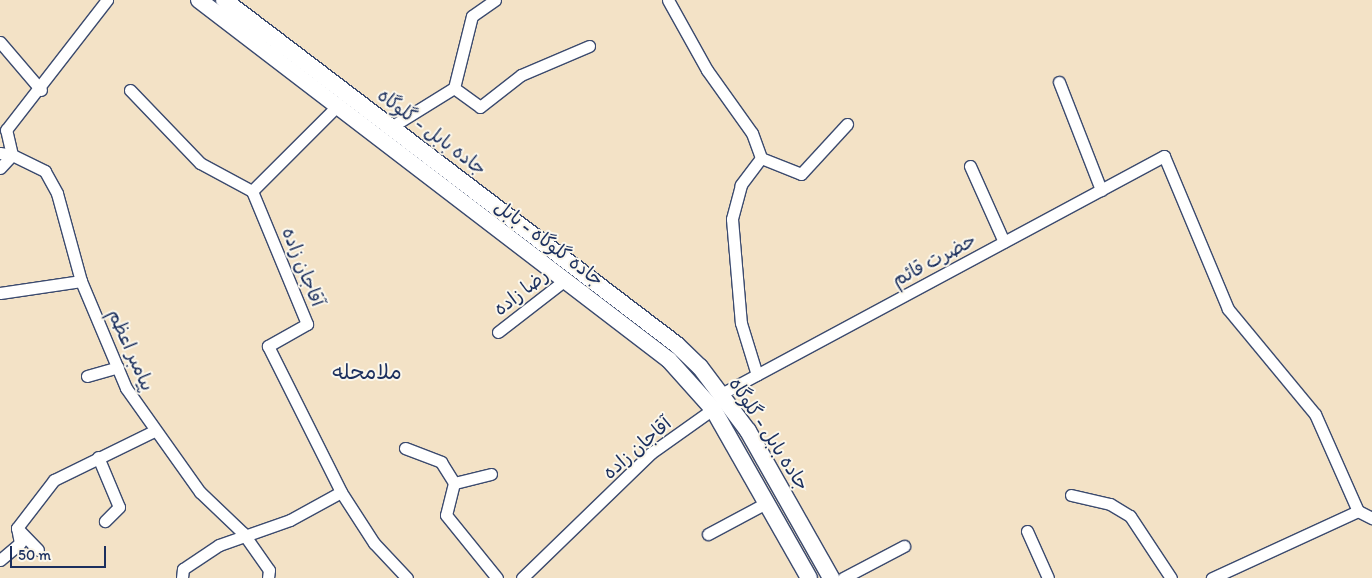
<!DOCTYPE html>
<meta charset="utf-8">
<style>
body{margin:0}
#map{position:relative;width:1372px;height:578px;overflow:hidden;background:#f3e2c6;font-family:Itim,"Playpen Sans Arabic",sans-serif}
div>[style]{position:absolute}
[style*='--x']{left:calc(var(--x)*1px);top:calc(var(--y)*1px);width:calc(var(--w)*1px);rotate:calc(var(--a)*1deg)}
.roads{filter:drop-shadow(1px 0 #3b4a6e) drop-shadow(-1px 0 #3b4a6e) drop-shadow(0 1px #3b4a6e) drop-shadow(0 -1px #3b4a6e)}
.minor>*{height:11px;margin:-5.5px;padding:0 5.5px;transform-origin:5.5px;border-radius:5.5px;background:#fff}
.secondary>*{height:16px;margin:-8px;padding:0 8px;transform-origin:8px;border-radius:8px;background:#fff}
span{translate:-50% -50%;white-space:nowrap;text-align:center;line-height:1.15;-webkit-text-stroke:4px #fbf7ec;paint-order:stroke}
.street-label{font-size:19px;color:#1b2f5e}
.quarter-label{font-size:21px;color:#1b2f5e}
.scale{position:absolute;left:10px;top:546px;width:96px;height:22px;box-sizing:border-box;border:2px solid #1b2f5e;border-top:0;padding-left:6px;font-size:15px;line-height:18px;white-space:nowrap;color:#1b2f5e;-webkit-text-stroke:4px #fbf7ec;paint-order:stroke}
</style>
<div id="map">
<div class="roads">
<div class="minor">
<div style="--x:668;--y:0;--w:80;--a:60.9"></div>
<div style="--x:707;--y:70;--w:77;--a:54.5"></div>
<div style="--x:752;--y:133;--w:27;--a:70"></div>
<div style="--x:761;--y:158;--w:34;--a:127"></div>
<div style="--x:741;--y:185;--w:35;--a:105"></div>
<div style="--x:732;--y:219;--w:104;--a:85.1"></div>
<div style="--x:741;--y:323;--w:54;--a:72.9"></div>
<div style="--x:0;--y:42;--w:63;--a:49.5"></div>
<div style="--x:1059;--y:82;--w:116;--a:68.7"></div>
<div style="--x:454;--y:88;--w:32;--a:36"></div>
<div style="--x:480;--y:107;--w:52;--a:-38"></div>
<div style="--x:521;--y:75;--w:74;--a:-23.1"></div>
<div style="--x:130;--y:90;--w:101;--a:46.2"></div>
<div style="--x:200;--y:163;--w:59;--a:28.3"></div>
<div style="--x:252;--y:191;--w:144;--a:67.5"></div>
<div style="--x:307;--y:324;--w:45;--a:150.6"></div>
<div style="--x:268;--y:346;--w:163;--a:63.4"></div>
<div style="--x:341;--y:492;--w:61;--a:57.1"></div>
<div style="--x:374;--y:543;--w:48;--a:46.7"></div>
<div style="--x:391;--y:127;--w:74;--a:-31.8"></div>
<div style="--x:454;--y:88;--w:74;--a:-76"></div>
<div style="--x:472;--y:16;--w:28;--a:-35"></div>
<div style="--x:0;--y:153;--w:12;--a:9"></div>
<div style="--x:761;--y:158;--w:43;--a:21.8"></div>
<div style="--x:801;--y:174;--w:68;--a:-47.4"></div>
<div style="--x:970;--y:166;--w:83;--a:65.9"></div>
<div style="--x:0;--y:168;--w:18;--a:-47"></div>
<div style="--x:252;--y:191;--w:117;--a:-45"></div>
<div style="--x:81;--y:281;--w:116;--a:67.2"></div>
<div style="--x:126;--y:388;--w:128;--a:54.6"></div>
<div style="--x:200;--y:492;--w:59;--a:43.6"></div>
<div style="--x:243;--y:533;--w:45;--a:54.9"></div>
<div style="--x:269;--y:570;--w:8;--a:97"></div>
<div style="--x:0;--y:293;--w:82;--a:-8.4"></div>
<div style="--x:81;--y:281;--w:91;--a:-105.3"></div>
<div style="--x:57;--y:193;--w:25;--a:-119"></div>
<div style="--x:45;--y:171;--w:37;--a:-154"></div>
<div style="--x:12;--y:155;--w:26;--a:-103"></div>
<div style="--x:6;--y:130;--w:165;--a:-52.2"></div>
<div style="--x:498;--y:332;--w:85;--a:-37.8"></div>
<div style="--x:87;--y:376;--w:32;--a:-16"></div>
<div style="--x:721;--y:394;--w:503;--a:-28.25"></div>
<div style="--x:1164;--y:156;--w:166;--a:67.3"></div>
<div style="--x:1228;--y:309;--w:136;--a:50.4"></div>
<div style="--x:1315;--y:414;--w:106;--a:66.1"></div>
<div style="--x:1358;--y:511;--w:161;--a:155.3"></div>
<div style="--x:405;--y:448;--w:39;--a:21"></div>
<div style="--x:441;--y:462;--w:25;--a:58"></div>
<div style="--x:98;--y:457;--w:54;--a:67.2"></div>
<div style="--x:119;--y:507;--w:20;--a:135"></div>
<div style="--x:491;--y:474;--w:38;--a:166"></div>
<div style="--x:454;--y:483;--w:33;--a:104"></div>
<div style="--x:446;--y:515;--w:81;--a:51"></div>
<div style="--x:1071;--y:495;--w:40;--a:13"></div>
<div style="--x:1110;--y:504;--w:23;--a:31"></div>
<div style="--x:1130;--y:516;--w:74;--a:56.5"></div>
<div style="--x:1358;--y:511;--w:16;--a:27"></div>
<div style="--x:17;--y:528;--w:30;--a:46"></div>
<div style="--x:1027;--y:531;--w:51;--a:65.9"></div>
<div style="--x:708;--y:534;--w:68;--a:-28.1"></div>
<div style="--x:0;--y:560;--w:26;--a:-40"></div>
<div style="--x:20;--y:543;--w:15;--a:-101"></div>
<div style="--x:17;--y:528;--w:61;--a:-52.4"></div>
<div style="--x:54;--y:480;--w:111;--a:-26.1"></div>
<div style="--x:182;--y:578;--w:9;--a:-84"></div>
<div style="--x:183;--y:569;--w:43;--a:-33.7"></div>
<div style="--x:219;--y:545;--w:75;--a:-19.4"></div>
<div style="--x:290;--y:520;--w:58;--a:-28.8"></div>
<div style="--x:522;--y:578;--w:180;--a:-44.1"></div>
<div style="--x:651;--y:453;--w:76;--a:-35.4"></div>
<div style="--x:843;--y:578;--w:69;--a:-27.7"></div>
</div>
<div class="secondary">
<div style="--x:199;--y:0;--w:592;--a:37.45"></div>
<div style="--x:669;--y:360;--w:66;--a:48.1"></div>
<div style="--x:713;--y:409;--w:194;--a:60.4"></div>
<div style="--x:224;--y:0;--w:569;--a:37.29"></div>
<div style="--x:677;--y:345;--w:32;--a:44"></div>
<div style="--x:700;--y:367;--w:80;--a:53.1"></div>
<div style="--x:748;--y:431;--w:169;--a:60.5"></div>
</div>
</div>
<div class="street-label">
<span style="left:432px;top:132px;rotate:37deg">جاده بابل - گلوگاه</span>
<span style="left:549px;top:243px;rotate:37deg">جاده گلوگاه - بابل</span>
<span style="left:934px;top:260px;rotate:-28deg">حضرت قائم</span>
<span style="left:303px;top:267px;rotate:68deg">آقاجان زاده</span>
<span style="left:521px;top:292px;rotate:-38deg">رضا زاده</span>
<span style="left:131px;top:350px;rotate:66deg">پیامبر اعظم</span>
<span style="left:769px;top:434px;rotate:57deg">جاده بابل - گلوگاه</span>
<span style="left:637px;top:448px;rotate:-41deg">آقاجان زاده</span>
</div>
<div class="quarter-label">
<span style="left:367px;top:372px">ملامحله</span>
</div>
<div class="scale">50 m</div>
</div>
